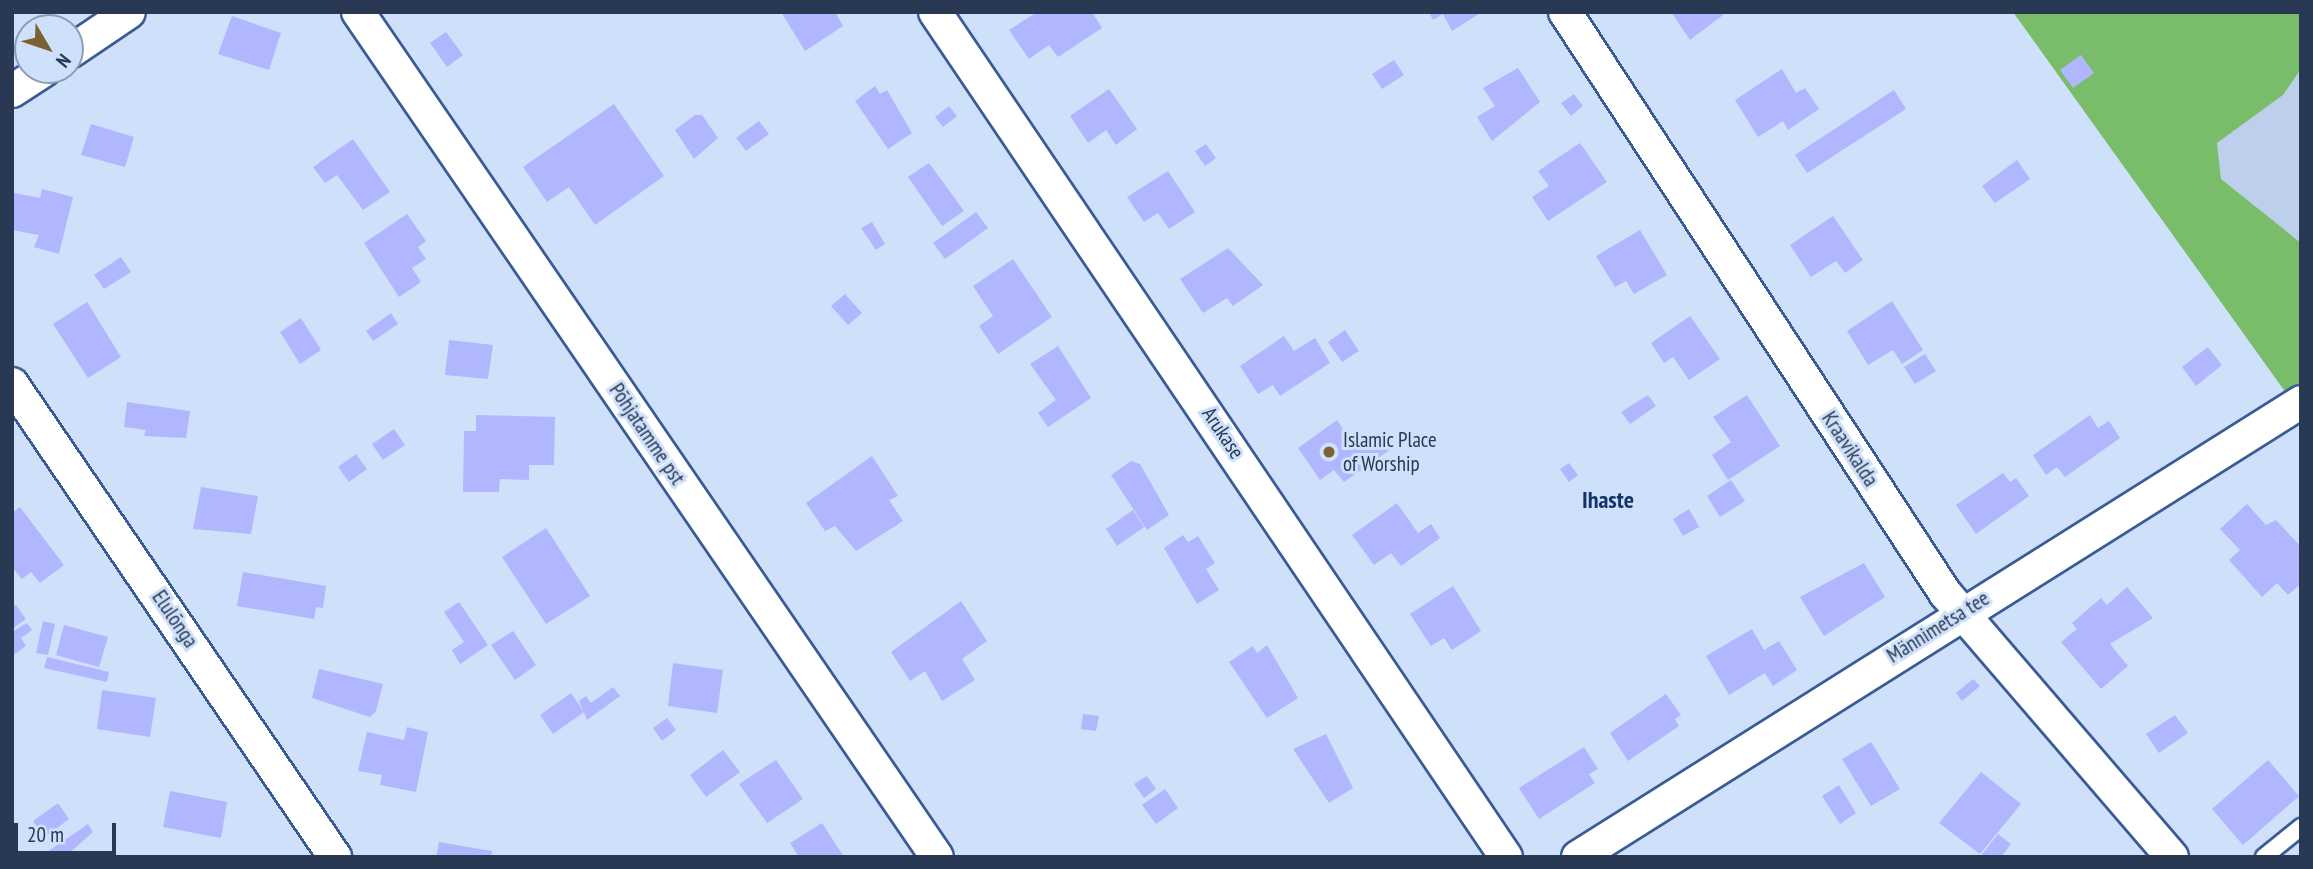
<!DOCTYPE html>
<meta charset="utf-8">
<style>
body{margin:0}
#map{position:relative;width:2313px;height:869px;overflow:hidden;background:#cfe0fa;font-family:"PT Sans Narrow",sans-serif}
div>[style]{position:absolute}
[style*='--x']{left:calc(var(--x)*1px);top:calc(var(--y)*1px);width:calc(var(--w)*1px);rotate:calc(var(--a)*1deg)}
.built>*{inset:0;background:#bdcfec}
.forest>*{inset:0;background:#79bc69}
.building>*{inset:0;background:#b0b7fe}
.roads{filter:drop-shadow(2px 0 #395c96) drop-shadow(-2px 0 #395c96) drop-shadow(0 2px #395c96) drop-shadow(0 -2px #395c96)}
.lane>*{height:16px;margin:-8px;padding:0 8px;transform-origin:8px;border-radius:8px;background:#fff}
.street>*{height:32px;margin:-16px;padding:0 16px;transform-origin:16px;border-radius:16px;background:#fff}
.dots>*{width:19px;height:19px;translate:-50% -50%;box-sizing:border-box;border:4px solid #cfe0fa;border-radius:50%}
span{translate:-50% -50%;white-space:nowrap;text-align:center;line-height:1.15;-webkit-text-stroke:6px #cfe0fa;paint-order:stroke}
.street-label{font-size:21px;color:#293953}
.poi-label{font-size:21px;color:#293953}
.left{translate:0 -50%;text-align:left}
.quarter-label{font-size:24px;color:#133469;font-weight:700}
.frame{position:absolute;inset:0;border:14px solid #293953;pointer-events:none}
.north{position:absolute;left:14px;top:14px;width:70px;height:70px;box-sizing:border-box;background:#cfe0fa;border:2px solid #8d9db7;border-radius:50%;rotate:129deg;font-size:19px;font-weight:700;line-height:28px;text-align:center;color:#293953}
.north::after{content:'';display:block;margin:auto;width:24px;height:32px;background:#7b6133;clip-path:polygon(50% 0,100% 100%,50% 72%,0 100%)}
.scale{position:absolute;left:14px;top:823px;width:102px;height:32px;box-sizing:border-box;border:4px solid #293953;border-top:0;padding-left:9px;font-size:21px;line-height:24px;white-space:nowrap;color:#293953;-webkit-text-stroke:5px #cfe0fa;paint-order:stroke}
</style>
<div id="map">
<div class="built">
<div style="clip-path:polygon(2301px 69px,2301px 243px,2221px 179px,2217px 143px,2283px 95px)"></div>
</div>
<div class="forest">
<div style="clip-path:polygon(2013px 12px,2301px 12px,2301px 69px,2283px 95px,2217px 143px,2221px 179px,2301px 243px,2301px 400px,2294px 404px)"></div>
</div>
<div class="building">
<div style="clip-path:polygon(781px 12px,835px 12px,843px 26px,805px 51px)"></div>
<div style="clip-path:polygon(1037px 12px,1092px 12px,1102px 28px,1058px 57px,1049px 45px,1029px 59px,1009px 30px)"></div>
<div style="clip-path:polygon(1429px 12px,1482px 12px,1452px 31px,1443px 14px,1433px 20px)"></div>
<div style="clip-path:polygon(1671px 12px,1727px 12px,1690px 40px)"></div>
<div style="clip-path:polygon(232px 16px,281px 33px,269px 70px,218px 54px)"></div>
<div style="clip-path:polygon(446px 32px,463px 55px,447px 67px,430px 43px)"></div>
<div style="clip-path:polygon(2081px 55px,2094px 73px,2073px 88px,2060px 70px)"></div>
<div style="clip-path:polygon(1394px 60px,1404px 75px,1382px 89px,1372px 74px)"></div>
<div style="clip-path:polygon(1518px 68px,1540px 102px,1492px 141px,1477px 117px,1495px 106px,1483px 88px)"></div>
<div style="clip-path:polygon(1782px 69px,1796px 93px,1805px 88px,1819px 109px,1788px 130px,1783px 121px,1758px 137px,1735px 100px)"></div>
<div style="clip-path:polygon(875px 86px,880px 94px,887px 90px,912px 133px,888px 149px,855px 101px)"></div>
<div style="clip-path:polygon(1109px 89px,1137px 129px,1116px 145px,1106px 130px,1088px 143px,1070px 116px)"></div>
<div style="clip-path:polygon(1894px 90px,1906px 109px,1807px 173px,1795px 155px)"></div>
<div style="clip-path:polygon(1574px 94px,1583px 106px,1571px 116px,1561px 103px)"></div>
<div style="clip-path:polygon(614px 104px,664px 176px,595px 225px,569px 187px,547px 202px,523px 167px)"></div>
<div style="clip-path:polygon(949px 106px,957px 116px,943px 127px,935px 117px)"></div>
<div style="clip-path:polygon(695px 115px,702px 115px,718px 138px,694px 159px,675px 130px)"></div>
<div style="clip-path:polygon(759px 121px,769px 134px,746px 151px,736px 138px)"></div>
<div style="clip-path:polygon(91px 124px,134px 137px,125px 167px,81px 155px)"></div>
<div style="clip-path:polygon(353px 139px,390px 192px,363px 210px,337px 175px,325px 183px,313px 167px)"></div>
<div style="clip-path:polygon(1580px 143px,1607px 182px,1548px 221px,1532px 197px,1549px 186px,1538px 171px)"></div>
<div style="clip-path:polygon(1206px 144px,1216px 158px,1205px 166px,1195px 151px)"></div>
<div style="clip-path:polygon(2017px 160px,2030px 179px,1995px 203px,1982px 186px)"></div>
<div style="clip-path:polygon(929px 163px,964px 211px,942px 226px,908px 177px)"></div>
<div style="clip-path:polygon(1168px 171px,1195px 212px,1169px 229px,1158px 213px,1144px 222px,1127px 197px)"></div>
<div style="clip-path:polygon(42px 189px,73px 197px,59px 254px,34px 247px,39px 235px,12px 230px,14px 193px,40px 198px)"></div>
<div style="clip-path:polygon(976px 212px,988px 228px,945px 259px,933px 243px)"></div>
<div style="clip-path:polygon(407px 214px,426px 241px,418px 247px,426px 259px,412px 268px,421px 282px,399px 297px,364px 243px)"></div>
<div style="clip-path:polygon(1833px 216px,1863px 260px,1845px 273px,1836px 261px,1811px 277px,1790px 245px)"></div>
<div style="clip-path:polygon(872px 222px,885px 244px,876px 250px,861px 228px)"></div>
<div style="clip-path:polygon(1640px 230px,1667px 275px,1634px 294px,1626px 281px,1615px 287px,1596px 256px)"></div>
<div style="clip-path:polygon(1228px 248px,1263px 285px,1233px 306px,1227px 298px,1203px 313px,1180px 279px)"></div>
<div style="clip-path:polygon(121px 257px,131px 272px,104px 289px,94px 275px)"></div>
<div style="clip-path:polygon(1013px 259px,1052px 317px,998px 354px,979px 326px,993px 316px,973px 286px)"></div>
<div style="clip-path:polygon(845px 294px,862px 313px,848px 325px,831px 306px)"></div>
<div style="clip-path:polygon(1892px 301px,1923px 350px,1902px 364px,1893px 350px,1868px 365px,1847px 331px)"></div>
<div style="clip-path:polygon(87px 302px,121px 357px,88px 378px,53px 324px)"></div>
<div style="clip-path:polygon(391px 313px,398px 324px,373px 341px,366px 331px)"></div>
<div style="clip-path:polygon(1690px 316px,1720px 359px,1689px 380px,1673px 357px,1664px 363px,1651px 343px)"></div>
<div style="clip-path:polygon(301px 318px,321px 350px,300px 364px,280px 332px)"></div>
<div style="clip-path:polygon(1345px 330px,1359px 351px,1342px 362px,1328px 342px)"></div>
<div style="clip-path:polygon(1284px 336px,1294px 351px,1315px 338px,1330px 363px,1280px 396px,1273px 385px,1258px 394px,1240px 366px)"></div>
<div style="clip-path:polygon(449px 340px,493px 345px,488px 379px,445px 375px)"></div>
<div style="clip-path:polygon(1058px 346px,1091px 398px,1048px 427px,1038px 413px,1056px 400px,1030px 364px)"></div>
<div style="clip-path:polygon(2208px 347px,2222px 365px,2196px 386px,2182px 367px)"></div>
<div style="clip-path:polygon(1925px 354px,1936px 371px,1915px 384px,1904px 367px)"></div>
<div style="clip-path:polygon(1648px 395px,1656px 406px,1630px 424px,1621px 412px)"></div>
<div style="clip-path:polygon(1747px 395px,1780px 446px,1728px 480px,1712px 455px,1731px 442px,1713px 417px)"></div>
<div style="clip-path:polygon(127px 402px,190px 411px,186px 438px,144px 436px,146px 430px,124px 427px)"></div>
<div style="clip-path:polygon(476px 415px,555px 417px,554px 465px,529px 465px,529px 480px,500px 479px,499px 492px,463px 492px,464px 431px,476px 431px)"></div>
<div style="clip-path:polygon(2090px 415px,2098px 428px,2109px 421px,2120px 438px,2065px 477px,2057px 467px,2046px 475px,2033px 455px)"></div>
<div style="clip-path:polygon(1337px 420px,1358px 450px,1385px 432px,1395px 446px,1344px 482px,1334px 470px,1320px 480px,1298px 448px)"></div>
<div style="clip-path:polygon(394px 429px,405px 445px,383px 460px,372px 444px)"></div>
<div style="clip-path:polygon(356px 454px,367px 469px,349px 482px,338px 467px)"></div>
<div style="clip-path:polygon(872px 456px,898px 496px,889px 500px,903px 521px,856px 551px,835px 526px,825px 531px,806px 503px)"></div>
<div style="clip-path:polygon(1131px 461px,1140px 464px,1169px 515px,1147px 530px,1111px 475px)"></div>
<div style="clip-path:polygon(1569px 463px,1578px 475px,1569px 482px,1560px 469px)"></div>
<div style="clip-path:polygon(2003px 473px,2010px 482px,2016px 478px,2029px 496px,1976px 534px,1956px 505px)"></div>
<div style="clip-path:polygon(1731px 480px,1745px 501px,1720px 517px,1707px 496px)"></div>
<div style="clip-path:polygon(201px 487px,258px 496px,251px 534px,193px 529px)"></div>
<div style="clip-path:polygon(1397px 503px,1418px 533px,1431px 524px,1440px 538px,1401px 566px,1391px 553px,1374px 565px,1352px 535px)"></div>
<div style="clip-path:polygon(2247px 504px,2266px 525px,2276px 520px,2301px 547px,2301px 584px,2288px 595px,2277px 583px,2262px 597px,2229px 560px,2240px 550px,2220px 529px)"></div>
<div style="clip-path:polygon(20px 507px,64px 565px,40px 583px,31px 572px,22px 579px,12px 567px,12px 513px)"></div>
<div style="clip-path:polygon(1689px 509px,1699px 527px,1683px 536px,1673px 519px)"></div>
<div style="clip-path:polygon(1133px 510px,1144px 527px,1117px 546px,1106px 529px)"></div>
<div style="clip-path:polygon(546px 528px,590px 596px,546px 624px,502px 557px)"></div>
<div style="clip-path:polygon(1183px 535px,1188px 542px,1198px 536px,1215px 563px,1206px 569px,1219px 590px,1197px 604px,1164px 548px)"></div>
<div style="clip-path:polygon(1864px 563px,1885px 597px,1824px 636px,1800px 597px)"></div>
<div style="clip-path:polygon(243px 572px,326px 586px,323px 608px,316px 607px,314px 619px,237px 606px)"></div>
<div style="clip-path:polygon(1453px 586px,1481px 631px,1452px 650px,1444px 638px,1431px 646px,1410px 614px)"></div>
<div style="clip-path:polygon(2127px 587px,2153px 618px,2110px 644px,2128px 666px,2101px 689px,2061px 642px,2077px 629px,2072px 623px,2101px 598px,2107px 605px)"></div>
<div style="clip-path:polygon(961px 601px,987px 641px,962px 659px,975px 680px,942px 701px,925px 671px,910px 681px,891px 652px)"></div>
<div style="clip-path:polygon(459px 602px,488px 645px,460px 664px,452px 650px,464px 642px,444px 612px)"></div>
<div style="clip-path:polygon(16px 605px,26px 619px,12px 629px,12px 607px)"></div>
<div style="clip-path:polygon(43px 621px,55px 624px,48px 655px,36px 653px)"></div>
<div style="clip-path:polygon(27px 623px,32px 630px,21px 638px,26px 646px,12px 656px,12px 632px)"></div>
<div style="clip-path:polygon(64px 625px,108px 637px,99px 667px,56px 655px)"></div>
<div style="clip-path:polygon(1752px 629px,1764px 650px,1779px 641px,1797px 670px,1773px 686px,1765px 673px,1729px 695px,1706px 656px)"></div>
<div style="clip-path:polygon(513px 631px,536px 665px,515px 680px,491px 645px)"></div>
<div style="clip-path:polygon(1267px 645px,1298px 698px,1267px 718px,1229px 662px,1253px 646px,1257px 653px)"></div>
<div style="clip-path:polygon(47px 657px,109px 672px,107px 682px,44px 668px)"></div>
<div style="clip-path:polygon(673px 663px,723px 670px,717px 713px,668px 706px)"></div>
<div style="clip-path:polygon(319px 669px,383px 684px,376px 711px,370px 717px,312px 698px)"></div>
<div style="clip-path:polygon(1973px 679px,1980px 686px,1962px 701px,1956px 693px)"></div>
<div style="clip-path:polygon(613px 687px,620px 696px,587px 720px,579px 701px,586px 696px,591px 703px)"></div>
<div style="clip-path:polygon(102px 690px,156px 698px,150px 737px,97px 729px)"></div>
<div style="clip-path:polygon(571px 693px,584px 712px,553px 734px,540px 715px)"></div>
<div style="clip-path:polygon(1666px 694px,1681px 715px,1675px 719px,1679px 726px,1628px 761px,1610px 733px)"></div>
<div style="clip-path:polygon(1083px 714px,1099px 716px,1096px 731px,1081px 729px)"></div>
<div style="clip-path:polygon(2175px 715px,2188px 733px,2159px 753px,2146px 734px)"></div>
<div style="clip-path:polygon(667px 718px,676px 730px,662px 741px,653px 728px)"></div>
<div style="clip-path:polygon(407px 727px,428px 732px,416px 792px,380px 785px,382px 775px,358px 771px,367px 732px,404px 740px)"></div>
<div style="clip-path:polygon(1326px 734px,1353px 788px,1329px 803px,1293px 749px)"></div>
<div style="clip-path:polygon(1871px 742px,1900px 789px,1871px 806px,1842px 759px)"></div>
<div style="clip-path:polygon(1584px 747px,1598px 769px,1589px 774px,1595px 783px,1539px 819px,1519px 788px)"></div>
<div style="clip-path:polygon(723px 750px,740px 772px,706px 797px,690px 775px)"></div>
<div style="clip-path:polygon(776px 760px,803px 799px,767px 823px,739px 784px)"></div>
<div style="clip-path:polygon(2268px 760px,2299px 796px,2243px 845px,2212px 809px)"></div>
<div style="clip-path:polygon(1981px 772px,2021px 804px,1980px 854px,1939px 823px)"></div>
<div style="clip-path:polygon(1147px 776px,1156px 789px,1144px 798px,1134px 784px)"></div>
<div style="clip-path:polygon(1839px 785px,1856px 813px,1840px 824px,1822px 796px)"></div>
<div style="clip-path:polygon(1165px 789px,1178px 808px,1156px 824px,1142px 805px)"></div>
<div style="clip-path:polygon(170px 791px,227px 802px,221px 838px,163px 827px)"></div>
<div style="clip-path:polygon(58px 803px,69px 819px,45px 837px,33px 821px)"></div>
<div style="clip-path:polygon(822px 823px,844px 857px,799px 857px,790px 843px)"></div>
<div style="clip-path:polygon(88px 824px,93px 832px,65px 857px,40px 857px)"></div>
<div style="clip-path:polygon(1998px 834px,2011px 844px,2001px 857px,1980px 857px)"></div>
<div style="clip-path:polygon(439px 842px,492px 851px,491px 857px,436px 857px)"></div>
</div>
<div class="roads">
<div class="lane">
<div style="--x:2264;--y:857;--w:48;--a:-39"></div>
</div>
<div class="street">
<div style="--x:358;--y:12;--w:1024;--a:55.58"></div>
<div style="--x:935;--y:12;--w:1020;--a:55.95"></div>
<div style="--x:1565;--y:12;--w:694;--a:56.81"></div>
<div style="--x:1945;--y:593;--w:348;--a:49.3"></div>
<div style="--x:70;--y:52;--w:71;--a:-34.1"></div>
<div style="--x:12;--y:91;--w:38;--a:-33"></div>
<div style="--x:12;--y:384;--w:573;--a:55.67"></div>
<div style="--x:1578;--y:857;--w:854;--a:-32.18"></div>
</div>
</div>
<div class="dots">
<div style="left:1329px;top:452px;background:#7b6133"></div>
</div>
<div class="street-label">
<span style="left:1223px;top:433px;rotate:56deg">Arukase</span>
<span style="left:647px;top:434px;rotate:56deg">Põhjatamme pst</span>
<span style="left:1850px;top:449px;rotate:57deg">Kraavikalda</span>
<span style="left:175px;top:619px;rotate:56deg">Elulõnga</span>
<span style="left:1938px;top:627px;rotate:-32deg">Männimetsa tee</span>
</div>
<div class="poi-label">
<span class="left" style="left:1343px;top:452px">Islamic Place<br>of Worship</span>
</div>
<div class="quarter-label">
<span style="left:1608px;top:500px">Ihaste</span>
</div>
<div class="frame"></div>
<div class="north">N</div>
<div class="scale">20 m</div>
</div>
